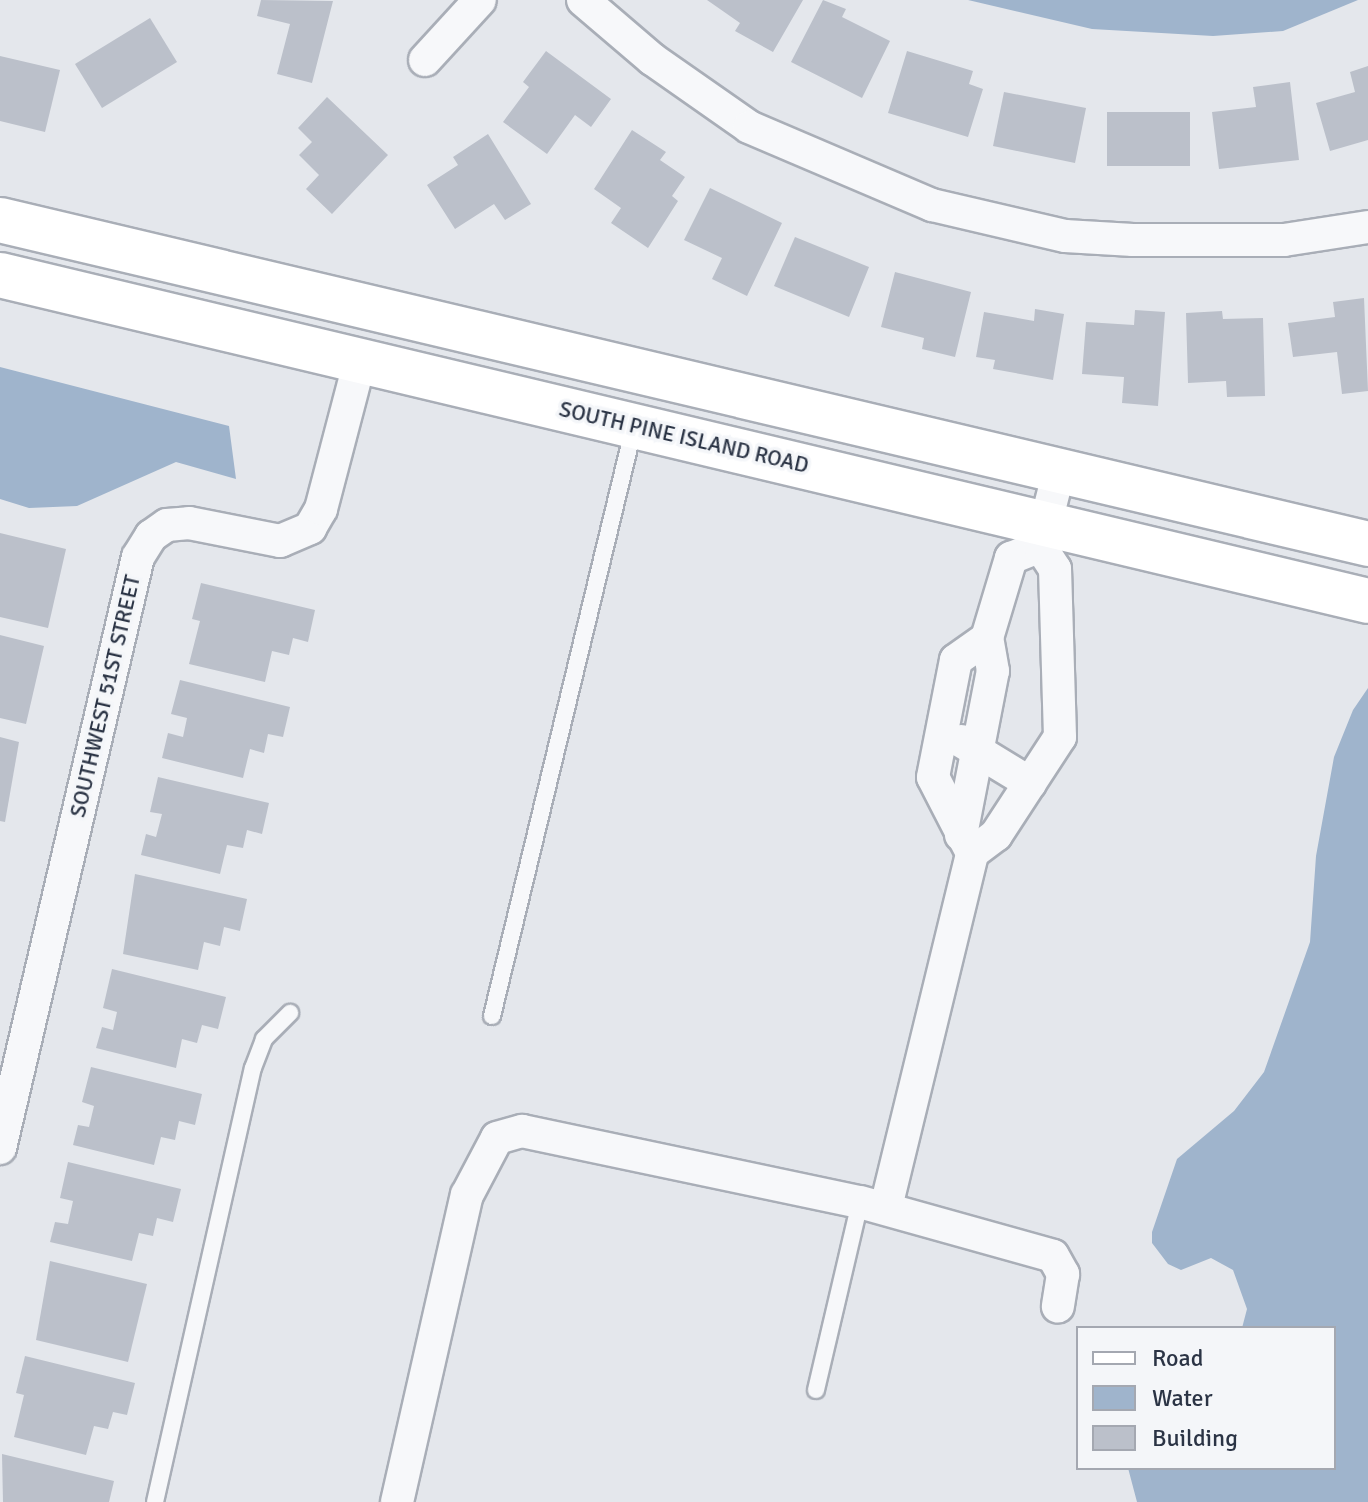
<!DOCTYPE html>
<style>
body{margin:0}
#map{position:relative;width:1368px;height:1502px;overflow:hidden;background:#e4e7ec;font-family:Signika,sans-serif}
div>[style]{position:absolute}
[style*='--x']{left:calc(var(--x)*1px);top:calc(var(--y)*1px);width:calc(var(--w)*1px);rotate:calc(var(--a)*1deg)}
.water>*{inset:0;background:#9fb4cc}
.building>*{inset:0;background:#bbc0ca}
.roads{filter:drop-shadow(2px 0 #a9aeb7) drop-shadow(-2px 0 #a9aeb7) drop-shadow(0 2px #a9aeb7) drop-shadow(0 -2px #a9aeb7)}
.service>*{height:16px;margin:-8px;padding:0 8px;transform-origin:8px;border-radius:8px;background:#f7f8fa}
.minor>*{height:32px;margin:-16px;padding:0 16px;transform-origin:16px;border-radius:16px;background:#f7f8fa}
.secondary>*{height:44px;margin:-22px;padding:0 22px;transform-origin:22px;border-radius:22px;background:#fff}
span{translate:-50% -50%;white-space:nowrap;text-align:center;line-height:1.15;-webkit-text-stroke:7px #f4f6f9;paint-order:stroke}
.street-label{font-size:22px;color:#2b3445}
.legend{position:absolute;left:1076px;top:1326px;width:260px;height:144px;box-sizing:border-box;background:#f4f6f9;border:2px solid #a4a8b1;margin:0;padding:10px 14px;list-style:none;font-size:24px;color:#2b3445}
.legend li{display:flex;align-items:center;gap:16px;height:40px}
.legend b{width:40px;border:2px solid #a4a8b1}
</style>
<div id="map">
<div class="water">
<div style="clip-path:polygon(968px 0,1358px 0,1283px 31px,1213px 36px,1092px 29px)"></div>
<div style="clip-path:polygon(0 367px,229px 426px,236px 479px,176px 462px,77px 506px,29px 508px,0 499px)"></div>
<div style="clip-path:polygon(1368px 688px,1368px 1502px,1137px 1502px,1128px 1468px,1334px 1468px,1334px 1328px,1242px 1328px,1247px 1309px,1233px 1270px,1211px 1258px,1181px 1270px,1168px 1264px,1152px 1243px,1152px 1232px,1177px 1159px,1234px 1111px,1264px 1072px,1310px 942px,1316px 856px,1334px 757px,1353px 710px)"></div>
</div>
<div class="building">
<div style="clip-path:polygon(261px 0,333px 1px,312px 83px,277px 74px,290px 24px,257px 16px)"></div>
<div style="clip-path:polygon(707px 0,803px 0,773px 52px,735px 31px,740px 23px)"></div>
<div style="clip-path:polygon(823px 0,846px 9px,842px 17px,890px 41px,862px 98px,791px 62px)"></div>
<div style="clip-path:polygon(150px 18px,177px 62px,102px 108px,75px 64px)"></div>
<div style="clip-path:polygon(546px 51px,611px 99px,591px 127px,575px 115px,547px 154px,503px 122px,529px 87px,523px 82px)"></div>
<div style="clip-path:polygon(907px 51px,973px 71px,969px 84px,983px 89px,968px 137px,888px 113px)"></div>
<div style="clip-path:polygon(0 56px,60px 70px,45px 132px,0 121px)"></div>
<div style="clip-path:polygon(1368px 66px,1368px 140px,1330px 151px,1316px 103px,1355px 92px,1350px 72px)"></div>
<div style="clip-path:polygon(1290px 82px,1299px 160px,1219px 169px,1212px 112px,1256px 107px,1253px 87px)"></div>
<div style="clip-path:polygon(1004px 92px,1086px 108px,1075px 163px,993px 146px)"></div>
<div style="clip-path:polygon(327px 97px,388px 155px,332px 214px,306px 189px,319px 175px,299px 155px,312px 142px,298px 128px)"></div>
<div style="clip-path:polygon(1107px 112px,1190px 112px,1190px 166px,1107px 166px)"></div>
<div style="clip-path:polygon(632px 130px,666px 152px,660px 160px,685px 177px,672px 196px,678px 201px,648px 248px,611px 223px,621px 208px,594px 189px)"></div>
<div style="clip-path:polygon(488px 134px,531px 204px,505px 220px,494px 204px,455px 229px,427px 185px,458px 165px,453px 157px)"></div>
<div style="clip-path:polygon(710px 188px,782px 223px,747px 296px,712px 279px,722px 258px,684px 240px)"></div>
<div style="clip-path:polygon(795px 237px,869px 267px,849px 317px,774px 286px)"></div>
<div style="clip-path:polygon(895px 272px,971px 292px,955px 357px,922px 349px,924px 338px,881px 327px)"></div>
<div style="clip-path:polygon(1364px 298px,1368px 391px,1342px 394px,1337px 352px,1293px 357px,1288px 323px,1335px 317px,1333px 302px)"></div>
<div style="clip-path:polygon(1035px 309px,1064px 314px,1053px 380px,993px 369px,995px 360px,976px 357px,984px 312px,1034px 321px)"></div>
<div style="clip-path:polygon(1135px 310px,1165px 312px,1158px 406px,1122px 403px,1124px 377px,1082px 374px,1086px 322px,1134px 325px)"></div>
<div style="clip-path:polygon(1222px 311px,1223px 319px,1263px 318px,1265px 396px,1227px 397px,1226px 381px,1188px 383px,1186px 313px)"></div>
<div style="clip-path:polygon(0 533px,66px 549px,48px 628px,0 617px)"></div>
<div style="clip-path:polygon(201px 583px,315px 610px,308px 642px,293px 638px,289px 655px,272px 651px,265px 682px,189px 664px,200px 621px,192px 619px)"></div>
<div style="clip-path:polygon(0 635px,44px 646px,26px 724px,0 718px)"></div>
<div style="clip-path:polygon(180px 680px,290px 707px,283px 737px,268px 734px,264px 753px,250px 749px,243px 778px,162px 758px,168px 733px,183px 737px,187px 718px,171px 714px)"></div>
<div style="clip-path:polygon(0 737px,19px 742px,5px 822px,0 821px)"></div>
<div style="clip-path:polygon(158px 777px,269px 803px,262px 834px,247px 830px,243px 848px,227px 845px,220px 874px,141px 855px,146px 834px,156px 837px,162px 814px,150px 812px)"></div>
<div style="clip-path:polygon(135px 874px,247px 899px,240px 931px,224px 927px,220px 946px,204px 942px,198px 970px,123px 954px)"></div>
<div style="clip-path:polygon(112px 969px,226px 997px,218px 1029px,202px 1025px,197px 1043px,182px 1039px,176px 1068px,96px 1048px,102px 1027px,113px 1030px,117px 1012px,103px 1008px)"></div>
<div style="clip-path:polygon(91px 1067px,202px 1094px,195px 1125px,179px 1121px,175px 1140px,161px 1137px,154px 1165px,73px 1145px,78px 1125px,89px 1127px,94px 1106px,82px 1102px)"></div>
<div style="clip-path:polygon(68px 1162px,181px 1189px,173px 1222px,157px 1218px,153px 1236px,139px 1233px,132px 1261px,50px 1242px,55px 1222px,68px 1224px,73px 1201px,60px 1198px)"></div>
<div style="clip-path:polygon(50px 1261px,147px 1284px,128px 1362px,36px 1340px)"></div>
<div style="clip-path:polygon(25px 1356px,135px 1383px,127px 1415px,113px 1412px,108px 1429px,94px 1426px,86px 1455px,14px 1437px,24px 1395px,16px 1393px)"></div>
<div style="clip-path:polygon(2px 1454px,114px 1481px,109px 1502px,3px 1502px)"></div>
</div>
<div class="roads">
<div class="service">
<div style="--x:492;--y:1016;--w:606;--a:-76.45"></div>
<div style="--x:816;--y:1390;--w:193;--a:-76.8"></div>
<div style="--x:155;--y:1502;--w:445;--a:-77.3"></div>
<div style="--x:253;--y:1068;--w:31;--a:-69"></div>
<div style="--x:264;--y:1039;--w:37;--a:-45"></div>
</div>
<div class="minor">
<div style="--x:583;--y:0;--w:91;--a:40.5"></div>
<div style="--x:652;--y:59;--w:118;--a:35"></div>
<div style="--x:749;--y:127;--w:199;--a:23.1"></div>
<div style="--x:932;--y:205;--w:137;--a:13.1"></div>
<div style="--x:1065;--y:236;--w:68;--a:3.4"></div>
<div style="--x:1133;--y:240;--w:151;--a:0"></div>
<div style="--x:1284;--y:240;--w:85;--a:-8.8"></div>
<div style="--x:425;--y:60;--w:81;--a:-47.5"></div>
<div style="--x:961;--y:741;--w:81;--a:31.3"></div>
<div style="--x:961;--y:835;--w:167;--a:-79"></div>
<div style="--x:993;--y:671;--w:34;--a:-100"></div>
<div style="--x:972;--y:853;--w:85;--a:-117.2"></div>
<div style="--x:933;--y:777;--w:119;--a:-78.9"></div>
<div style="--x:956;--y:660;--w:38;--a:-35"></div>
<div style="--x:987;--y:638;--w:84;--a:-73.3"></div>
<div style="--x:1011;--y:558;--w:31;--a:-22"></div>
<div style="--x:0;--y:1148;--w:607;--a:-76.86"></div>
<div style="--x:138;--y:557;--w:25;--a:-58"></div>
<div style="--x:151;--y:536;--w:19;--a:-35"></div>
<div style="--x:167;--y:525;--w:22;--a:-5"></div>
<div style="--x:189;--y:523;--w:93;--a:11.2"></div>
<div style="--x:280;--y:541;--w:33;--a:-23"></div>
<div style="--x:310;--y:528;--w:22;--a:-60"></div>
<div style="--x:321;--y:509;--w:154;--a:-75.3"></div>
<div style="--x:886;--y:1207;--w:364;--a:-76.3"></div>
<div style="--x:972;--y:853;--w:30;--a:-37"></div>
<div style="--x:996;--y:835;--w:117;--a:-56.9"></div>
<div style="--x:1060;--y:737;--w:168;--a:-91.7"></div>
<div style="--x:1055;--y:569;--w:27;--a:-123"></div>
<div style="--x:1040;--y:546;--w:77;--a:-75.8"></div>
<div style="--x:397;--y:1502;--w:315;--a:-77.2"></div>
<div style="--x:467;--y:1195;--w:64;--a:-62.2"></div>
<div style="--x:497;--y:1138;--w:26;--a:-16"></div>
<div style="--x:522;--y:1131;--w:345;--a:11.9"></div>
<div style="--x:860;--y:1202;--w:200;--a:15.6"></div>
<div style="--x:1053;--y:1256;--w:21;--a:61"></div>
<div style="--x:1063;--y:1274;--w:33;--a:99"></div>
</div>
<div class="secondary">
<div style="--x:0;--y:220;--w:1406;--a:13.32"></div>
<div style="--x:0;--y:275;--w:1406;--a:13.4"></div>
</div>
</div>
<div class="street-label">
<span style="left:684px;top:437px;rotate:13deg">SOUTH PINE ISLAND ROAD</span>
<span style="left:105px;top:696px;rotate:-77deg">SOUTHWEST 51ST STREET</span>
</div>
<ul class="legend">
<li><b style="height:10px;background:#fff"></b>Road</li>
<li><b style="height:22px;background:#9fb4cc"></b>Water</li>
<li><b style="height:22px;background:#bbc0ca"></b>Building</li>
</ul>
</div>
